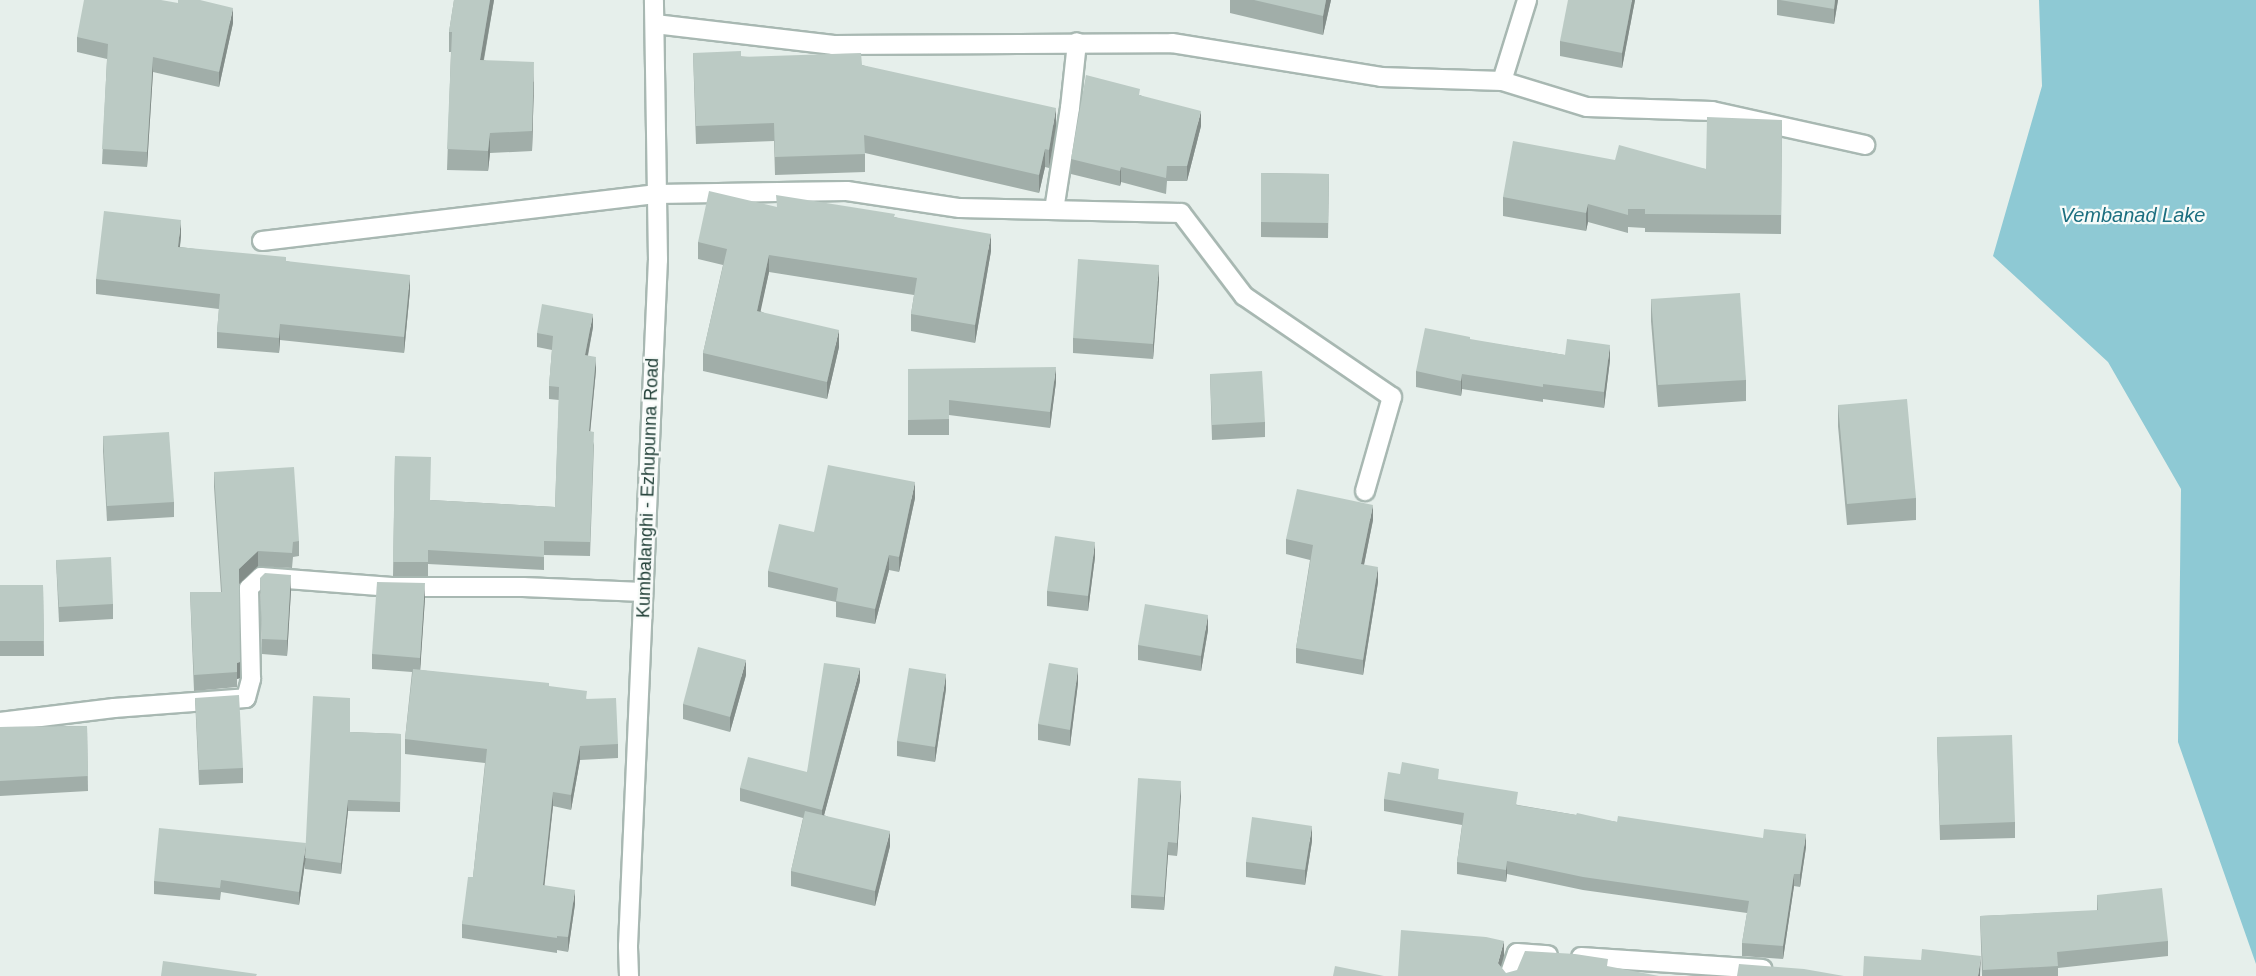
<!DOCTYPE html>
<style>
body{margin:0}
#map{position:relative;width:2256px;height:976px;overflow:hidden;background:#e6efeb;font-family:Arial,sans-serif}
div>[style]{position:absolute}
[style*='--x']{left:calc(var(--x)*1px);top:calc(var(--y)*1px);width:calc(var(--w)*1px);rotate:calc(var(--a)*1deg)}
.water>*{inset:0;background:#8ec9d4}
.roads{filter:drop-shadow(2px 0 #a8b8b2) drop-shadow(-2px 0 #a8b8b2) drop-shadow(0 2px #a8b8b2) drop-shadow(0 -2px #a8b8b2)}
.minor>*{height:18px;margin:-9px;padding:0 9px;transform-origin:9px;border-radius:9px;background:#fff}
.secondary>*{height:18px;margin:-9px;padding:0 9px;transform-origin:9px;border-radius:9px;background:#fff}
.wall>*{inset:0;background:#a1aea9}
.shaded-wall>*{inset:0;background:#838d89}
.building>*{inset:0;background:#bbcac4}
span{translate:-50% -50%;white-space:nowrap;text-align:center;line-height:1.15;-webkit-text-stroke:4.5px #f7fbf9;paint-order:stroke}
.street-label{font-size:18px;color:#24423a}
.water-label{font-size:20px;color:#1c6f80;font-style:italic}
</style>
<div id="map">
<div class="water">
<div style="clip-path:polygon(2039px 0,2256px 0,2256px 964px,2178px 742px,2181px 489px,2108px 362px,1993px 256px,2042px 86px)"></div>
</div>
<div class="roads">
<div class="minor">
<div style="--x:655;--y:24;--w:180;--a:6.7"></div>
<div style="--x:834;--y:45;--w:338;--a:-0.3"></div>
<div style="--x:1172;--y:43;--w:212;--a:9.2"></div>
<div style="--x:1381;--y:77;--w:121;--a:1.9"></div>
<div style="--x:1502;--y:81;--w:85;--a:-72.8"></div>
<div style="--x:1502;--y:81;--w:89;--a:17"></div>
<div style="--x:1587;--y:107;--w:125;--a:1.8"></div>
<div style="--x:1712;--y:111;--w:157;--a:12.5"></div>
<div style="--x:1054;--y:210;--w:103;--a:-81.1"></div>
<div style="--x:1070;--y:108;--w:66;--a:-83.9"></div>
<div style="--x:262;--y:241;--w:398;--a:-6.8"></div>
<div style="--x:657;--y:194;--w:190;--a:-0.9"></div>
<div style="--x:847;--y:191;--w:114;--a:8.6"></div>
<div style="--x:960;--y:208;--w:221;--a:1.3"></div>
<div style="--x:1181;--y:213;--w:104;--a:52.8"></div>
<div style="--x:1244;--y:296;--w:179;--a:34.3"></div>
<div style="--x:1392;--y:397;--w:98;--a:106"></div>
<div style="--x:0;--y:722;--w:115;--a:-7"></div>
<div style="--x:114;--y:708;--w:132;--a:-4.3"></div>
<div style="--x:246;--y:698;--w:20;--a:-75"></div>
<div style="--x:251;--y:679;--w:91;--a:-91.3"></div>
<div style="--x:249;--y:588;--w:16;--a:-43"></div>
<div style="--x:261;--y:577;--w:131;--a:4.4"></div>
<div style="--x:392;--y:587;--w:131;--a:0"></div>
<div style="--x:523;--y:587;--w:120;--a:2.4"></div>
<div style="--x:1581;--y:957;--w:182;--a:3.8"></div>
<div style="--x:1509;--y:976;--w:24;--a:-71"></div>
<div style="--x:1517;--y:953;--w:31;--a:4"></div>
</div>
<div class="secondary">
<div style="--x:629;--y:976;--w:30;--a:-92"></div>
<div style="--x:628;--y:946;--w:687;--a:-87.5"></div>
<div style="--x:658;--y:260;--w:260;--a:-90.9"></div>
</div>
</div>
<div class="wall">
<div style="clip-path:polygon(454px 0,494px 0,484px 60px,534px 82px,532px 151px,490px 153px,488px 171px,447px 170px,451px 52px,449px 52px,449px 32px)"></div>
<div style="clip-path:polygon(1230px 0,1331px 0,1323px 35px,1230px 13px)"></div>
<div style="clip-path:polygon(1635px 0,1622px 68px,1560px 56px,1560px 41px)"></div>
<div style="clip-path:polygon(1777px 0,1838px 0,1834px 24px,1777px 15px)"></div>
<div style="clip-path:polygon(233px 23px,219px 87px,153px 72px,147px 167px,102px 164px,107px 59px,77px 52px,77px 37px)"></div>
<div style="clip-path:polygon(693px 53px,862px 65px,1056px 126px,1049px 168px,1045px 167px,1039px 193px,865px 153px,865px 172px,775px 175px,774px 141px,696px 144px)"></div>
<div style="clip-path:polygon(1140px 95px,1201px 126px,1187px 181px,1167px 181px,1166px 194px,1121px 182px,1120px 186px,1071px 174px,1071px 159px)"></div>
<div style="clip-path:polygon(1782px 120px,1781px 234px,1645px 232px,1645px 228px,1628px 227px,1628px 233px,1588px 222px,1586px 231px,1503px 216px,1503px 197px,1615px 160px,1706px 169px)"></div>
<div style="clip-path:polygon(1261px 173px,1329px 174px,1328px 238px,1261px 237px)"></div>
<div style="clip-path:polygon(776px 207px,895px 217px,991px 251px,975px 343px,911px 331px,911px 314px,914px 295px,769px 272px,760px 311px,839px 347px,827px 399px,703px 371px,703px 353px,723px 265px,698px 259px,698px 242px)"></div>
<div style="clip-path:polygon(181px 236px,180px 247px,286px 261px,410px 290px,404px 353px,280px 340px,279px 353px,217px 348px,217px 332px,219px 309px,96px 294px,96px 279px)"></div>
<div style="clip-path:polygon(1159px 280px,1153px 359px,1073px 353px,1073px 338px)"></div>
<div style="clip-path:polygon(1651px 299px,1746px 380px,1746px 401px,1658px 407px,1651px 321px)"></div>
<div style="clip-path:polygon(593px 327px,588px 356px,596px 370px,590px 431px,594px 445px,590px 556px,544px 555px,544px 570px,428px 564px,428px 576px,393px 576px,395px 456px,430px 500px,555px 507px,559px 400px,549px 399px,549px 386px,552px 350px,537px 347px,537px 333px)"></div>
<div style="clip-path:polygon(1470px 340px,1565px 355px,1610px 360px,1604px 408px,1543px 399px,1543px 402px,1462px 389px,1461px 396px,1416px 387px,1416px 371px)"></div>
<div style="clip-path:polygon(908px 369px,1056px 382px,1050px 428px,949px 415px,949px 435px,908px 435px)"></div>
<div style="clip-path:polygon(1210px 374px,1265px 422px,1265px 437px,1212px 440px)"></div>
<div style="clip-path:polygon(1838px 405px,1916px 498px,1916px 520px,1847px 525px,1838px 426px)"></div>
<div style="clip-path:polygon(103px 436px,174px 502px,174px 517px,107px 521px,103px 451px)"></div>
<div style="clip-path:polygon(214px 472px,299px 541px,299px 556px,293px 557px,292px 568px,258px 566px,239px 584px,240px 678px,237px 679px,237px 687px,194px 691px,190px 592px,221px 592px,214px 487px)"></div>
<div style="clip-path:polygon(915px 498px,899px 572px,889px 570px,875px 624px,836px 617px,836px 602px,768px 587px,768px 571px,814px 532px)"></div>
<div style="clip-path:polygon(1373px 520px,1364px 565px,1378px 582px,1363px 675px,1296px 663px,1296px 648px,1310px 560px,1286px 554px,1286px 539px)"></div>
<div style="clip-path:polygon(1095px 557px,1088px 611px,1047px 606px,1047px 591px)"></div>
<div style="clip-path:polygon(56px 560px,113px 604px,113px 619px,59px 622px)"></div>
<div style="clip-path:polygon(260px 578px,291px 591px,287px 656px,262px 654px)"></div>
<div style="clip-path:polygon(0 585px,43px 585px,44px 656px,0 656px)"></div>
<div style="clip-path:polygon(425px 598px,420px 670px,549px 687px,587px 699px,618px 744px,618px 758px,580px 760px,571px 810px,553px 806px,544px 885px,575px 904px,568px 952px,557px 950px,557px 953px,462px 938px,462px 924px,473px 877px,485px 763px,405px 754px,405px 739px,412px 672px,372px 669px,372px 654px)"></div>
<div style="clip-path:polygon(1208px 630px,1201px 671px,1138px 660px,1138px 645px)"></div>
<div style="clip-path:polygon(746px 675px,730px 732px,683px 719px,683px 704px)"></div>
<div style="clip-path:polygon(860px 681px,824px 815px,890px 846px,875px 906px,791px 886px,791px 871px,803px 818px,740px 801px,740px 788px,807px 772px)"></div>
<div style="clip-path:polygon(1078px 683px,1070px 746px,1038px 740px,1038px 724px)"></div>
<div style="clip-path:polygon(946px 689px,935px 762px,897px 756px,897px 741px)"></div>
<div style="clip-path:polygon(195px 698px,243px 768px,243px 783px,199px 785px)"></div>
<div style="clip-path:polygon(87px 726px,88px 791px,0 796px,0 727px)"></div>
<div style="clip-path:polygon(350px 732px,401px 734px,400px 812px,348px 811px,341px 874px,305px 869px,305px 858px)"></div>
<div style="clip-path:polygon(1937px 737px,2015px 822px,2015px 838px,1940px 840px)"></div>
<div style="clip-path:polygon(1439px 780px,1518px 805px,1617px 822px,1806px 847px,1800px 887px,1794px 886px,1783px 959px,1742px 956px,1742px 943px,1747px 913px,1583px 890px,1507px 874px,1506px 882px,1457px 874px,1457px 862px,1462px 825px,1384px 811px,1384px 799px)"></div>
<div style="clip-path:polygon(1181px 794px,1177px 856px,1168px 855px,1164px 910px,1131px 908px,1131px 895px)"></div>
<div style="clip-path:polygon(1312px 841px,1305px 885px,1246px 877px,1246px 862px)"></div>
<div style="clip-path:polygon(306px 856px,299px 905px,221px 892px,220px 900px,154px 894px,154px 881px)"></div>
<div style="clip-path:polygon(2097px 895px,2168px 941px,2168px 956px,2058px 968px,2058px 976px,1982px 976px,1980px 916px,2097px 911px)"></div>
</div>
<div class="shaded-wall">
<div style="clip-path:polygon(490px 0,494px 0,480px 80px,480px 60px)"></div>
<div style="clip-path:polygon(1326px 0,1331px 0,1323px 35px,1323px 16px)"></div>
<div style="clip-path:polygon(1632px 0,1635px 0,1622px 68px,1622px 53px)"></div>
<div style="clip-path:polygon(1835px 0,1838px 0,1834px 24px,1834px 9px)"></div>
<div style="clip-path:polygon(233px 8px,233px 23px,219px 87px,219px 72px)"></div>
<div style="clip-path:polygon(153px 57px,153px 72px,147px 167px,147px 152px)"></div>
<div style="clip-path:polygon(534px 62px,534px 82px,532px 151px,532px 131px)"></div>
<div style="clip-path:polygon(1056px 108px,1056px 126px,1049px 168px,1049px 150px)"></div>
<div style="clip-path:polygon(1201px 111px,1201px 126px,1187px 181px,1187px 166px)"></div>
<div style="clip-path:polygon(490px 133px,490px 153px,488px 171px,488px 151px)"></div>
<div style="clip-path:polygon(1045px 149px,1045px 167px,1039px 193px,1039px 175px)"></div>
<div style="clip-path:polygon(1121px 167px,1121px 182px,1120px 186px,1120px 171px)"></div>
<div style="clip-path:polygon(1588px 204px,1588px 222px,1586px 231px,1586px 213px)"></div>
<div style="clip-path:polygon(181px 220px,181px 236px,178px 262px,178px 247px)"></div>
<div style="clip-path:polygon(991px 234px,991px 251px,975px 343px,975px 325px)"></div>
<div style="clip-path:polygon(769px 255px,769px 272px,757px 328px,757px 311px)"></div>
<div style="clip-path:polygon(1159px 265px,1159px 280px,1153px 359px,1153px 344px)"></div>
<div style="clip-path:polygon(410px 275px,410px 290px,404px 353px,404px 337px)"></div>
<div style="clip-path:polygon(593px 314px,593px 327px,585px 369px,585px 355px)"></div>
<div style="clip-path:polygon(280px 324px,280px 340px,279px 353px,279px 338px)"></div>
<div style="clip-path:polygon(839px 330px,839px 347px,827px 399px,827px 382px)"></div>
<div style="clip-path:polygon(1610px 345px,1610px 360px,1604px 408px,1604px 392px)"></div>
<div style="clip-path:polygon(596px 357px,596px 370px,589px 445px,589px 431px)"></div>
<div style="clip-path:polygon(1056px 367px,1056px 382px,1050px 428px,1050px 412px)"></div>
<div style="clip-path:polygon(1462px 374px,1462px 389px,1461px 396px,1461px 381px)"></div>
<div style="clip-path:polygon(915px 482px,915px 498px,899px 572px,899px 557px)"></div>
<div style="clip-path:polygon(1373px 505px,1373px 520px,1361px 579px,1361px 564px)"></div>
<div style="clip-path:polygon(1095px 542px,1095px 557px,1088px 611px,1088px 596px)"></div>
<div style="clip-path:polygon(258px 551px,258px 566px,239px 584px,239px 569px)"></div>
<div style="clip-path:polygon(889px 555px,889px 570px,875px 624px,875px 609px)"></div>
<div style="clip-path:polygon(1378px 567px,1378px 582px,1363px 675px,1363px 660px)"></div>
<div style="clip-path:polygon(291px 575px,291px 591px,287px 656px,287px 640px)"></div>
<div style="clip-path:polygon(425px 583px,425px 598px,420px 673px,420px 658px)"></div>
<div style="clip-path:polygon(1208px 615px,1208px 630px,1201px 671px,1201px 656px)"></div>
<div style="clip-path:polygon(746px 660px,746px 675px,730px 732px,730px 717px)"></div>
<div style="clip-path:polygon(240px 662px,240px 678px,237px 679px,237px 663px)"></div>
<div style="clip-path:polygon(860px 668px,860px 681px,822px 823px,822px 810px)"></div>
<div style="clip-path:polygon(1078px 668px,1078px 683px,1070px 746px,1070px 730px)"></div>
<div style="clip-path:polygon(946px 674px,946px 689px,935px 762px,935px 747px)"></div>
<div style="clip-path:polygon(580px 746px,580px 760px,571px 810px,571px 795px)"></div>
<div style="clip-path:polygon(1181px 781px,1181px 794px,1177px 856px,1177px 843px)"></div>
<div style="clip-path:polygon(553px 792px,553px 806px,543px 899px,543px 885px)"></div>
<div style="clip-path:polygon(348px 800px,348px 811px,341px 874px,341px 863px)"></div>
<div style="clip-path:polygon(1312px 826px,1312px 841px,1305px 885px,1305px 870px)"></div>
<div style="clip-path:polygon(890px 831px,890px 846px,875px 906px,875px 891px)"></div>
<div style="clip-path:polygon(1806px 834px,1806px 847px,1800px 887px,1800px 874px)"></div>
<div style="clip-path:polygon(1168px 842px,1168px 855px,1164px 910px,1164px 897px)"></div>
<div style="clip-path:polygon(306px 843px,306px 856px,299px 905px,299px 892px)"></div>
<div style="clip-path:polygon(1507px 861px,1507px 874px,1506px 882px,1506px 870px)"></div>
<div style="clip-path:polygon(1794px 874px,1794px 886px,1783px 959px,1783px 946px)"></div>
<div style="clip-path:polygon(575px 890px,575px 904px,568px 952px,568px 937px)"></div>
<div style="clip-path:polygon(1504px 941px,1504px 956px,1498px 976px,1498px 963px)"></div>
<div style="clip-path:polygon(1981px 956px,1980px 976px,1978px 976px)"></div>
</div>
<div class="building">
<div style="clip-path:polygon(84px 0,161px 0,178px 3px,178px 0,200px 0,233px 8px,219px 72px,153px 57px,147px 152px,102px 149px,108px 44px,77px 37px)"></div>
<div style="clip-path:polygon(454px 0,490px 0,480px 60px,534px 62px,532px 131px,490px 133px,488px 151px,447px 149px,452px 32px,449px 32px)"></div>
<div style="clip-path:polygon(1254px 0,1326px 0,1323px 16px)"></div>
<div style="clip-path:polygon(1568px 0,1632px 0,1622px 53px,1560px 41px)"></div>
<div style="clip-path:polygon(1780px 0,1835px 0,1834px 9px)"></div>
<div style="clip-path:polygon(741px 51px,741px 57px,861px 53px,862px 65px,1056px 108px,1049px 150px,1045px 149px,1039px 175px,864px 135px,865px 154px,775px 157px,774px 123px,696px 126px,693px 53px)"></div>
<div style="clip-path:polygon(1086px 75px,1140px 89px,1139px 95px,1201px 111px,1187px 166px,1167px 166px,1166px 178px,1121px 167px,1120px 171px,1071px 159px)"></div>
<div style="clip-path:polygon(1707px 117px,1782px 120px,1781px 215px,1645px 214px,1645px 209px,1628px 209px,1628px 215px,1588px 204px,1586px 213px,1503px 197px,1513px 141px,1615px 160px,1619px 145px,1706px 169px)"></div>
<div style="clip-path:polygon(1261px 173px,1329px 174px,1328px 223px,1261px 222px)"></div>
<div style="clip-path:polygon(709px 191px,777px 207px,776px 195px,895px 214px,894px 217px,991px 234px,975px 325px,911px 314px,917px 278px,769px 255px,757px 311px,839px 330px,827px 382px,703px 353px,727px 249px,698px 242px)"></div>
<div style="clip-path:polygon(104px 211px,181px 220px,178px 247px,286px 257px,286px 261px,410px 275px,404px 337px,280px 324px,279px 338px,217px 332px,220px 294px,96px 279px)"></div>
<div style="clip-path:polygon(1078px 259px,1159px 265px,1153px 344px,1073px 338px)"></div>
<div style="clip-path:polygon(1740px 293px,1746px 380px,1658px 385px,1651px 299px)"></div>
<div style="clip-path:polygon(542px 304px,593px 314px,585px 355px,596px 357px,589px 431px,594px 432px,590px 542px,544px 541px,544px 557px,428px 550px,428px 562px,393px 562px,395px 456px,431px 457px,430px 500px,555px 507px,559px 387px,549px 386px,553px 336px,537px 333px)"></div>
<div style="clip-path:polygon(1425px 328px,1470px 337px,1470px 339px,1565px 355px,1567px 339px,1610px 345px,1604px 392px,1543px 384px,1543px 387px,1462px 374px,1461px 381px,1416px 371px)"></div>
<div style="clip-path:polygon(1056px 367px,1050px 412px,949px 400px,949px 419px,908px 420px,908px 369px)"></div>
<div style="clip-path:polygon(1262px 371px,1265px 422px,1212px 425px,1210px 374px)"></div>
<div style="clip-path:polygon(1907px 399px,1916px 498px,1847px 504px,1838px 405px)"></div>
<div style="clip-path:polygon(169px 432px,174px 502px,107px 506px,103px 436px)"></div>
<div style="clip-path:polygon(828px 465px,915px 482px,899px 557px,889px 555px,875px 609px,836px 601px,838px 588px,768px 571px,779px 524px,814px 532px)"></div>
<div style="clip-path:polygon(294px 467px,299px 541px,293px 542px,292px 553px,258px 551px,239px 569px,240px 662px,237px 663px,237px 672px,194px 675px,190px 592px,222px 592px,214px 472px)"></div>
<div style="clip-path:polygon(1297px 489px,1373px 505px,1361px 564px,1378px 567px,1363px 660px,1296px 648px,1313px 545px,1286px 539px)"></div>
<div style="clip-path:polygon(1055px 536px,1095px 542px,1088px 596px,1047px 591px)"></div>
<div style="clip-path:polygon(111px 557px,113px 604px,59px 607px,56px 560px)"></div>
<div style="clip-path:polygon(265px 573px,291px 575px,287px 640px,262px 639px,260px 578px)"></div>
<div style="clip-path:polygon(377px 582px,425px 583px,420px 658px,372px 654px)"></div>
<div style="clip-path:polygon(0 585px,43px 585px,44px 641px,0 641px)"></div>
<div style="clip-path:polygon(1145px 604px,1208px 615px,1201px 656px,1138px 645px)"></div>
<div style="clip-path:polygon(698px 647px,746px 660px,730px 717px,683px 704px)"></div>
<div style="clip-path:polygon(824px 663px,860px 668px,822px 810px,740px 788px,748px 757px,807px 772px)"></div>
<div style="clip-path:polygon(1049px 663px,1078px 668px,1070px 730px,1038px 724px)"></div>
<div style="clip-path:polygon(909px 668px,946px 674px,935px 747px,897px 741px)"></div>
<div style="clip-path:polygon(413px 669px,549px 683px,549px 686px,587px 691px,586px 699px,616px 698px,618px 744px,580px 746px,571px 795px,553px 792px,543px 885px,575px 890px,568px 937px,557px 936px,557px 938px,462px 924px,468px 877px,473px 877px,487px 749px,405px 739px)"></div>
<div style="clip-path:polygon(239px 695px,243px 768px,199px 770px,195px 698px)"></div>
<div style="clip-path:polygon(313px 696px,350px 698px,350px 732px,401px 734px,400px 802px,348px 800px,341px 863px,305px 858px)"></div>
<div style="clip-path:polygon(87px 726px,88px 776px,0 781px,0 727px)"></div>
<div style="clip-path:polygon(2012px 735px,2015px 822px,1940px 825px,1937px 737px)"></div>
<div style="clip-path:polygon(1402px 762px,1439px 769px,1438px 779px,1518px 792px,1516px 805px,1576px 815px,1577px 813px,1617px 822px,1618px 816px,1763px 838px,1764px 829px,1806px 834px,1800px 874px,1794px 874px,1783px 946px,1742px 943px,1749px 901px,1583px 877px,1507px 861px,1506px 870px,1457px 862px,1464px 813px,1384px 799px,1388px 772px,1400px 774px)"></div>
<div style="clip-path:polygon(1138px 778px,1181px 781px,1177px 843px,1168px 842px,1164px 897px,1131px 895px)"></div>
<div style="clip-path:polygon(805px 811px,890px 831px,875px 891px,791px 871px)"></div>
<div style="clip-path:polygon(1252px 817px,1312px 826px,1305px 870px,1246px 862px)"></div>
<div style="clip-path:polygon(159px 828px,306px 843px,299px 892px,221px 880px,220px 888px,154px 881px)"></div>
<div style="clip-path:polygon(2162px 888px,2168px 941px,2057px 952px,2058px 966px,1983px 970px,1980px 916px,2098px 910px,2097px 895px)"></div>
<div style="clip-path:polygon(1401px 930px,1486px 937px,1504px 941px,1498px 963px,1506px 973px,1517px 970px,1525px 951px,1575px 954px,1608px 959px,1607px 966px,1659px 976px,1398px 976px)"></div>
<div style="clip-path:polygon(1922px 949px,1981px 956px,1978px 976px,1863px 976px,1864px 956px,1921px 960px)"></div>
<div style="clip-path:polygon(163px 961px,257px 974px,256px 976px,161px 976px)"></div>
<div style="clip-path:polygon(1739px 964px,1804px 969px,1844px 976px,1737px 976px)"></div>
<div style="clip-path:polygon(1335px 966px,1384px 976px,1333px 976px)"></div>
</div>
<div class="street-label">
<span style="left:648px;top:488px;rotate:-88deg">Kumbalanghi - Ezhupunna Road</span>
</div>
<div class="water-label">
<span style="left:2133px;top:215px">Vembanad Lake</span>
</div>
</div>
